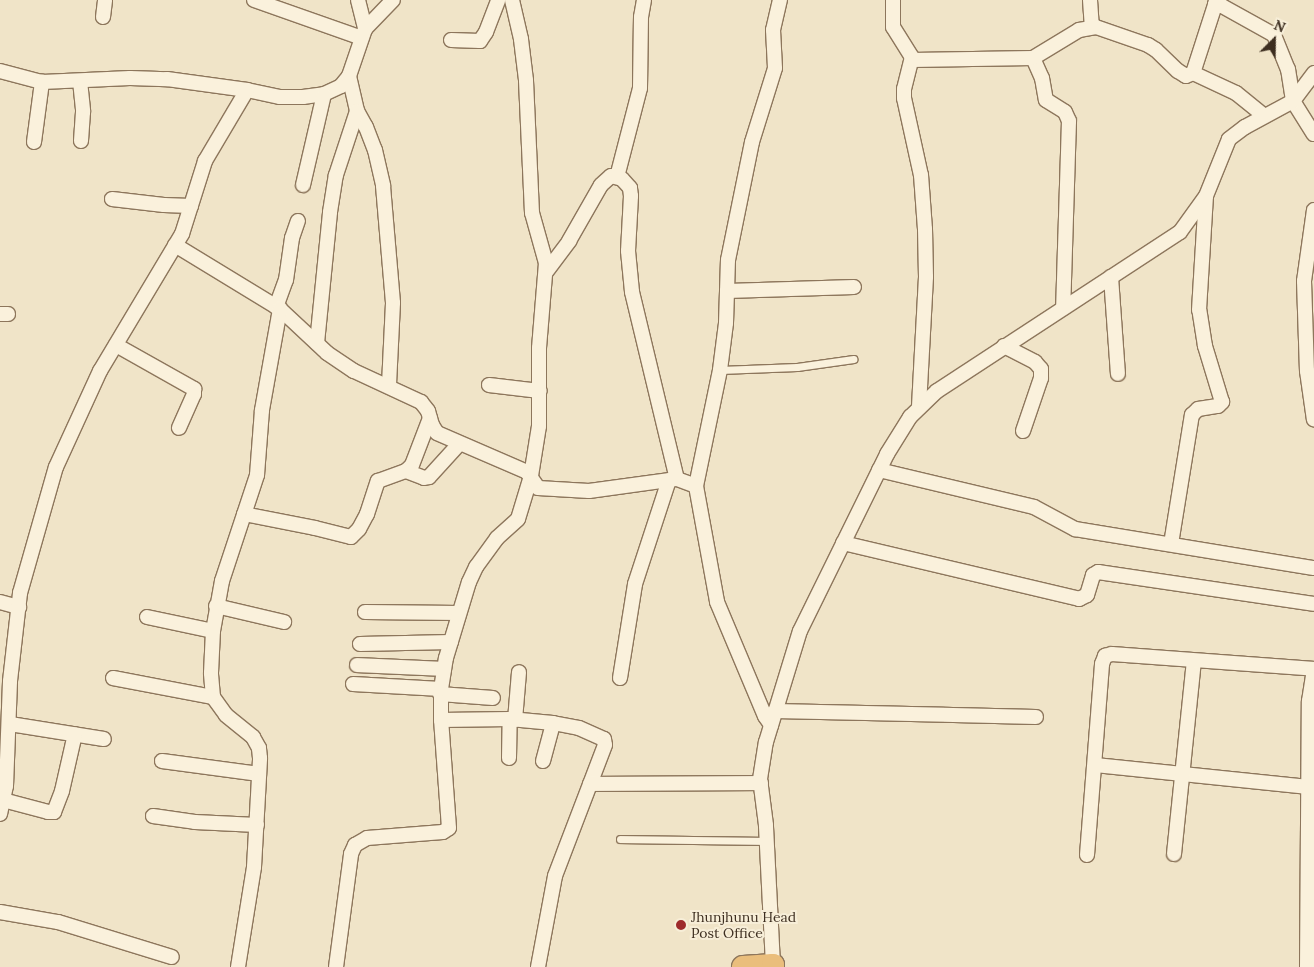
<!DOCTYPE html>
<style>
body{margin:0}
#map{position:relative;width:1314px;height:967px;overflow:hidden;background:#f0e4c8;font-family:Lora,serif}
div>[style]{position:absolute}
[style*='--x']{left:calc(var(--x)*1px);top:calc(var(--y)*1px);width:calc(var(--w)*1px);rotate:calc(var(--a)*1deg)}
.roads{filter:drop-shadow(1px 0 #8d765c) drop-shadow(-1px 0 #8d765c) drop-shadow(0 1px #8d765c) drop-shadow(0 -1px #8d765c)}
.service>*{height:7px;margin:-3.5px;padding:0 3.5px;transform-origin:3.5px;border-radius:3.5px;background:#faf1dc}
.minor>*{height:14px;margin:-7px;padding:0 7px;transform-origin:7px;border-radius:7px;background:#faf1dc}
.trunk>*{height:22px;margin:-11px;padding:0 11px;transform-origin:11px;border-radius:11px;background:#eabe7c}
.dots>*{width:14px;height:14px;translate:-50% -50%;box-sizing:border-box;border:2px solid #f7eed8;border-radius:50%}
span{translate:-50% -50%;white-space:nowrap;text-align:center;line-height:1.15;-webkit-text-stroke:4px #f7eed8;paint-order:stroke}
.poi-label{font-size:14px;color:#3d2e20}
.left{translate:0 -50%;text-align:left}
.north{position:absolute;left:1249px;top:15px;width:50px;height:50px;-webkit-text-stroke:4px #f7eed8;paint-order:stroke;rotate:23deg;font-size:14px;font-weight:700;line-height:20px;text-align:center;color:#3d2e20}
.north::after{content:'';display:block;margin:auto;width:18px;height:22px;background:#3d2e20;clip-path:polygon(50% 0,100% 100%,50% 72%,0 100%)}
</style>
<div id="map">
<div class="roads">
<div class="service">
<div style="--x:720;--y:370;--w:77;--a:-2.2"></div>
<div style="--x:797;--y:367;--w:57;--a:-8.1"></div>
<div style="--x:620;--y:839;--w:146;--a:0.8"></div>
</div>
<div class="minor">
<div style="--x:254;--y:0;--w:114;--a:19.4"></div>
<div style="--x:358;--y:0;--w:30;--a:76"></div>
<div style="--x:893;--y:0;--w:27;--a:90"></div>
<div style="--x:893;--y:27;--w:36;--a:58"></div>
<div style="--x:912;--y:57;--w:33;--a:104"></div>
<div style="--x:904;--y:89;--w:9;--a:90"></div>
<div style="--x:904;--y:98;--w:79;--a:77.6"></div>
<div style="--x:921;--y:175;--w:54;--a:85.8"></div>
<div style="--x:925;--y:229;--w:48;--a:88.8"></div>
<div style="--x:926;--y:277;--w:131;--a:93.1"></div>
<div style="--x:1090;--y:0;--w:27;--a:86"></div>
<div style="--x:1216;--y:0;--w:5;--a:101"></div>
<div style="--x:1215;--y:5;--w:7;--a:8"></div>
<div style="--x:1222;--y:6;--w:60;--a:29.1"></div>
<div style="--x:1274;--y:35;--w:37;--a:68"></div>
<div style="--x:1288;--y:69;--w:32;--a:81"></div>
<div style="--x:1293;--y:101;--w:39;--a:58"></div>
<div style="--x:1215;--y:5;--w:71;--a:107.9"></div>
<div style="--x:1193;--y:73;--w:47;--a:24.9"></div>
<div style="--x:1236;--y:93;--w:36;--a:39"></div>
<div style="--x:103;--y:17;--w:17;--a:-83"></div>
<div style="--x:451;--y:40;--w:29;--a:2"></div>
<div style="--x:480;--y:41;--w:11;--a:-56"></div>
<div style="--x:486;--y:32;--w:34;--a:-69"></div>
<div style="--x:1033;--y:58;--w:22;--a:66"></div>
<div style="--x:1042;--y:78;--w:22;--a:80"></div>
<div style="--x:1046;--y:100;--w:22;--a:32"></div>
<div style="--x:1065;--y:112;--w:10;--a:66"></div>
<div style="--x:1069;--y:121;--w:187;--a:91.8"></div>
<div style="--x:912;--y:60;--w:121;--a:-0.9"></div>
<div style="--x:1033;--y:58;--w:54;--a:-31.3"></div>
<div style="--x:1079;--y:30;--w:17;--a:-10"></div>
<div style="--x:1096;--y:27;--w:55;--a:19.1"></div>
<div style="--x:1148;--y:45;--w:9;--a:32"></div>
<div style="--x:1156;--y:50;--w:30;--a:44"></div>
<div style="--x:1178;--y:71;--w:9;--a:32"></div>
<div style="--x:1186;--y:76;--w:8;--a:-23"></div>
<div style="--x:0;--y:71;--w:43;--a:14.7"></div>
<div style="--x:42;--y:82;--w:88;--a:-2.6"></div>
<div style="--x:130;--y:78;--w:37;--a:2"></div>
<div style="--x:167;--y:79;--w:81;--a:7.8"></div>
<div style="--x:247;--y:90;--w:34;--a:12"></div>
<div style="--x:280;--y:97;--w:23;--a:0"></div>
<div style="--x:303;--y:97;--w:21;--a:-8"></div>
<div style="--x:324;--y:94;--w:19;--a:-25"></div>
<div style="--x:341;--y:86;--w:13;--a:-51"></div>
<div style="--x:349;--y:76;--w:50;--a:-71.2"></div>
<div style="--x:365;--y:29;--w:40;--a:-46"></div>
<div style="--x:349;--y:76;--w:36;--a:77"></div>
<div style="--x:357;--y:111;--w:18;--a:61"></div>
<div style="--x:366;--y:127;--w:25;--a:69"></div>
<div style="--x:375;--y:150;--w:37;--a:77"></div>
<div style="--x:383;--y:186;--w:117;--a:85.1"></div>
<div style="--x:393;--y:303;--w:83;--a:92.8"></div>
<div style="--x:80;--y:81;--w:31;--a:84"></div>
<div style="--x:83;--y:112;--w:29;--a:94"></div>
<div style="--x:34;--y:142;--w:61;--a:-82.4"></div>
<div style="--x:617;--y:177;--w:92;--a:-75.5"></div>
<div style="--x:640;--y:88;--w:71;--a:-89.2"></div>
<div style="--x:641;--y:17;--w:17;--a:-80"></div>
<div style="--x:303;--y:185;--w:93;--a:-77"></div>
<div style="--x:112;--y:199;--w:52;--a:6.6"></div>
<div style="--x:164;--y:205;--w:27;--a:2"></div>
<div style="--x:1314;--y:210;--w:72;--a:98"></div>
<div style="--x:1304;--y:281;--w:90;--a:88.1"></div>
<div style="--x:1307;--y:371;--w:49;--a:81.9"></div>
<div style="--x:175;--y:245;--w:123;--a:31.4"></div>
<div style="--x:280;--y:309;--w:64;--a:43.1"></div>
<div style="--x:327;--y:353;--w:32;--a:34"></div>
<div style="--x:354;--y:371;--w:74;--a:24.8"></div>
<div style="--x:421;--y:402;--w:11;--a:52"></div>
<div style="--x:428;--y:411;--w:15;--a:74"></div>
<div style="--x:432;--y:425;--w:9;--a:58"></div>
<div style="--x:437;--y:433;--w:98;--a:23.4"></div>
<div style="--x:527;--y:472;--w:19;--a:55"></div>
<div style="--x:538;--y:488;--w:51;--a:3.4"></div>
<div style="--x:589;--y:491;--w:89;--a:-7.8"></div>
<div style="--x:677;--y:479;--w:20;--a:20"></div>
<div style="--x:696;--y:486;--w:118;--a:79.7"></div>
<div style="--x:717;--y:602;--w:124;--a:67.2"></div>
<div style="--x:765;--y:716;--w:11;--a:56"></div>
<div style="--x:546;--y:272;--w:39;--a:-53"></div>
<div style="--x:569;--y:241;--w:64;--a:-60.3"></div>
<div style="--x:601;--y:185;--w:13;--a:-42"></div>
<div style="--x:611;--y:176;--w:11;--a:15"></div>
<div style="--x:622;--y:179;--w:12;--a:48"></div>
<div style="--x:630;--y:188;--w:8;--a:83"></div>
<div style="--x:631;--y:196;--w:55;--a:93.1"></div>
<div style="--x:628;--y:251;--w:41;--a:84.4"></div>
<div style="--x:632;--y:292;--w:192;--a:76.5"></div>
<div style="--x:1111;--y:277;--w:97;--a:85.9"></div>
<div style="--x:727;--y:291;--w:127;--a:-1.8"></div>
<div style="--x:276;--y:307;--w:29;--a:-70"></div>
<div style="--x:286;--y:280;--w:42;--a:-81.9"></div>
<div style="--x:292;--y:238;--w:18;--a:-71"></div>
<div style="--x:0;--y:314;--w:8;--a:0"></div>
<div style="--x:317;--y:343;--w:132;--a:-84.3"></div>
<div style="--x:330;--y:212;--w:37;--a:-81"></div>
<div style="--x:336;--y:175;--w:67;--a:-71.8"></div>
<div style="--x:116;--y:345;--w:90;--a:29.4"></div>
<div style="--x:194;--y:389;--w:5;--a:90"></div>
<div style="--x:194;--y:394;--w:37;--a:114"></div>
<div style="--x:1004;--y:346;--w:35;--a:27"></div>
<div style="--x:1035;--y:362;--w:9;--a:49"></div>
<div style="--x:1041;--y:369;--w:9;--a:90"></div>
<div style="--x:1041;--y:378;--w:56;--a:108.8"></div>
<div style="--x:489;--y:385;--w:51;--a:6.7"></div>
<div style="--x:879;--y:470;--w:159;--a:13.4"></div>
<div style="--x:1034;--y:507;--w:47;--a:28.2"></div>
<div style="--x:1075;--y:529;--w:242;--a:9.3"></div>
<div style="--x:406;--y:471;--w:19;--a:21"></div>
<div style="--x:424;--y:478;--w:5;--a:-11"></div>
<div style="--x:429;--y:477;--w:45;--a:-47.7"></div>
<div style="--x:696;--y:486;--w:118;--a:-78.3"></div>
<div style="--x:720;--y:370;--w:47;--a:-82.7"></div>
<div style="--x:726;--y:323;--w:63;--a:-88.2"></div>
<div style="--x:728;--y:260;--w:120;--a:-78.5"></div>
<div style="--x:752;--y:142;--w:77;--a:-72.7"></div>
<div style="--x:775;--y:68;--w:38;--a:-93"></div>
<div style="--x:773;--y:30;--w:31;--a:-77"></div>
<div style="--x:244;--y:514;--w:72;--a:11.2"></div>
<div style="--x:315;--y:528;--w:37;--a:14"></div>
<div style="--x:351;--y:537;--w:11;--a:-45"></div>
<div style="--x:359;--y:529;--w:17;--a:-62"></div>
<div style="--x:367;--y:514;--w:35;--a:-72"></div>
<div style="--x:378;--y:481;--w:30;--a:-20"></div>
<div style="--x:406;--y:471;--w:8;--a:-45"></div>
<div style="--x:412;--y:465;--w:50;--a:-69"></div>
<div style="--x:843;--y:543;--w:243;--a:13.3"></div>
<div style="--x:1079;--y:599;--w:9;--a:-27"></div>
<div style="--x:1087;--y:595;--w:21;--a:-73"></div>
<div style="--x:1093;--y:575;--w:6;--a:-31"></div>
<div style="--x:1098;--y:572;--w:218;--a:8.4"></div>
<div style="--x:1171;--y:544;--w:131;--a:-80.8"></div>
<div style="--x:1192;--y:415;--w:8;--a:-45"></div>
<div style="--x:1198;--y:409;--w:20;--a:-9"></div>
<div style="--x:1218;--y:406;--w:6;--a:-45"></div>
<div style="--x:1222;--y:402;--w:59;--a:-106.9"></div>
<div style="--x:1205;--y:346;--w:36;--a:-99"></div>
<div style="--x:1199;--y:310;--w:113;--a:-86.5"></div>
<div style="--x:0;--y:602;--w:20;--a:15"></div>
<div style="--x:216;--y:606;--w:70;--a:13.2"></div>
<div style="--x:365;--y:612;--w:94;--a:0.6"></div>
<div style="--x:147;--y:617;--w:67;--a:12"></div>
<div style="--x:360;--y:644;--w:91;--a:-1.3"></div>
<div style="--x:357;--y:665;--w:87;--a:2.6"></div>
<div style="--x:113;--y:678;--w:102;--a:10.8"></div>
<div style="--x:620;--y:678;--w:95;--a:-80.9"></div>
<div style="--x:635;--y:584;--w:109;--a:-71.9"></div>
<div style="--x:353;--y:684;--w:88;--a:3.3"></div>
<div style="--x:440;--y:694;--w:53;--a:4.3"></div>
<div style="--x:775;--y:711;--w:261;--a:1.3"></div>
<div style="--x:441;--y:720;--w:69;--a:-0.8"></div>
<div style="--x:510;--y:719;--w:43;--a:5.3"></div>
<div style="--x:553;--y:723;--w:26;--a:11"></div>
<div style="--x:579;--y:728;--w:27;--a:24"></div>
<div style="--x:604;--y:739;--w:6;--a:81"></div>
<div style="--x:605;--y:745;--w:140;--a:110.9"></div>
<div style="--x:555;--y:876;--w:93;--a:100.6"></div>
<div style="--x:515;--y:720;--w:48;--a:-85.2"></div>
<div style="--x:10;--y:724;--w:95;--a:9.1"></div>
<div style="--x:509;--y:758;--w:39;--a:-89"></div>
<div style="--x:162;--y:761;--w:98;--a:7.6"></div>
<div style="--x:543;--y:761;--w:39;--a:-75"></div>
<div style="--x:1095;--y:765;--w:215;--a:5.9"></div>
<div style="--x:590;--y:784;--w:171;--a:-0.3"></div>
<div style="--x:3;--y:800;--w:47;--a:14.9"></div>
<div style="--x:48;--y:812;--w:6;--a:0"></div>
<div style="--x:54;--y:812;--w:22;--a:-69"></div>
<div style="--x:62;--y:791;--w:58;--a:-77.2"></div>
<div style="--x:0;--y:814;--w:29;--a:-78"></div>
<div style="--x:6;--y:786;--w:105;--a:-87.8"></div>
<div style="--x:10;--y:681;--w:89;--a:-83.5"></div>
<div style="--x:20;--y:593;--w:131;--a:-74.1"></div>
<div style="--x:56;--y:467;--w:106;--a:-65.4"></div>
<div style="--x:100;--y:371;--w:160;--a:-59.1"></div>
<div style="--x:182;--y:234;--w:77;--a:-72.5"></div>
<div style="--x:205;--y:161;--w:82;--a:-59.4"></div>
<div style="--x:153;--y:816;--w:42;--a:8.1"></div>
<div style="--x:195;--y:822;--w:62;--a:2.8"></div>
<div style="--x:1174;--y:854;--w:194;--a:-84.1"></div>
<div style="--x:1087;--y:855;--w:192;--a:-85.5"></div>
<div style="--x:1102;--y:664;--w:9;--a:-69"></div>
<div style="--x:1105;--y:656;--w:7;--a:-16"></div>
<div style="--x:1112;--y:654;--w:203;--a:4.2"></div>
<div style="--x:0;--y:912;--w:59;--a:9.8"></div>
<div style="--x:58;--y:922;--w:119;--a:17.1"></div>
<div style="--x:773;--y:965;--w:140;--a:-92.9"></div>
<div style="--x:766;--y:825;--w:46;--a:-97.4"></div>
<div style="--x:760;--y:779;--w:37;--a:-81"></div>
<div style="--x:766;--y:742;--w:116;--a:-73"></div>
<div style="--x:800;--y:631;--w:197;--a:-63.8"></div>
<div style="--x:887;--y:454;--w:44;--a:-58.1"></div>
<div style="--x:910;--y:417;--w:37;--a:-44"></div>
<div style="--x:937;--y:391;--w:290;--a:-33.2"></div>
<div style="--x:1180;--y:232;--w:44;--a:-54.2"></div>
<div style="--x:1206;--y:196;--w:61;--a:-68"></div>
<div style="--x:1229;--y:139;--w:20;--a:-37"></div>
<div style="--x:1245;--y:127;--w:55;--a:-28.4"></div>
<div style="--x:1293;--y:101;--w:35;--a:-53"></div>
<div style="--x:238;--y:967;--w:101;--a:-80.9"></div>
<div style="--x:254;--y:867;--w:109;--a:-86.8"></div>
<div style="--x:260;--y:758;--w:10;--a:-96"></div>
<div style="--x:259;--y:748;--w:13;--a:-119"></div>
<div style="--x:253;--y:737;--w:35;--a:-141"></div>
<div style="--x:226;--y:715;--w:22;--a:-126"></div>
<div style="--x:213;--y:697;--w:24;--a:-95"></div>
<div style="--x:211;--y:673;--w:42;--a:-87.3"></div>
<div style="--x:213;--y:631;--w:51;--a:-79.8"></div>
<div style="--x:222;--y:581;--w:112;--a:-71.7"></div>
<div style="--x:257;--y:475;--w:65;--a:-85.6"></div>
<div style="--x:262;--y:410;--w:103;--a:-79.9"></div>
<div style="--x:336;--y:967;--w:114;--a:-82.4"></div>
<div style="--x:351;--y:854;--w:10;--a:-66"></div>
<div style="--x:355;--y:845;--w:14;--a:-30"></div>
<div style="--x:367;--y:838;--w:76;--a:-4.5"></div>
<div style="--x:443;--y:832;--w:7;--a:-34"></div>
<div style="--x:449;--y:828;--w:108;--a:-94.2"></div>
<div style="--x:441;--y:720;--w:31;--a:-90"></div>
<div style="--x:441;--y:689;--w:31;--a:-81"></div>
<div style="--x:446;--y:658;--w:79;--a:-73.2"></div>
<div style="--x:469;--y:582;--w:17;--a:-65"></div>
<div style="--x:476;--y:567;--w:36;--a:-54"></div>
<div style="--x:497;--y:538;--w:28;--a:-42"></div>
<div style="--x:518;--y:519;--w:45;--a:-73.2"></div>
<div style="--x:531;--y:476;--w:51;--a:-80.9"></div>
<div style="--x:539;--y:426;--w:78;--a:-90"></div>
<div style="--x:539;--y:348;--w:85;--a:-85.3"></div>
<div style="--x:546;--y:263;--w:52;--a:-105.6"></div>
<div style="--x:532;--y:213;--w:133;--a:-92.6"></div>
<div style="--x:526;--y:80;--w:41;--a:-97"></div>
<div style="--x:521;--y:39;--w:40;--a:-103"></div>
<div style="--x:1307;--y:967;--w:266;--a:-89.6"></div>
<div style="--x:1309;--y:701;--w:32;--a:-81"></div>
</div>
<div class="trunk">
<div style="--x:743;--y:967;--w:30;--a:-4"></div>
<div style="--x:773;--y:965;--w:2;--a:90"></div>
</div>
</div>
<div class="dots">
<div style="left:681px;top:925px;background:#9e2a2b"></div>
</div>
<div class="poi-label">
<span class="left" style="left:691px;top:925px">Jhunjhunu Head<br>Post Office</span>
</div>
<div class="north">N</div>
</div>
